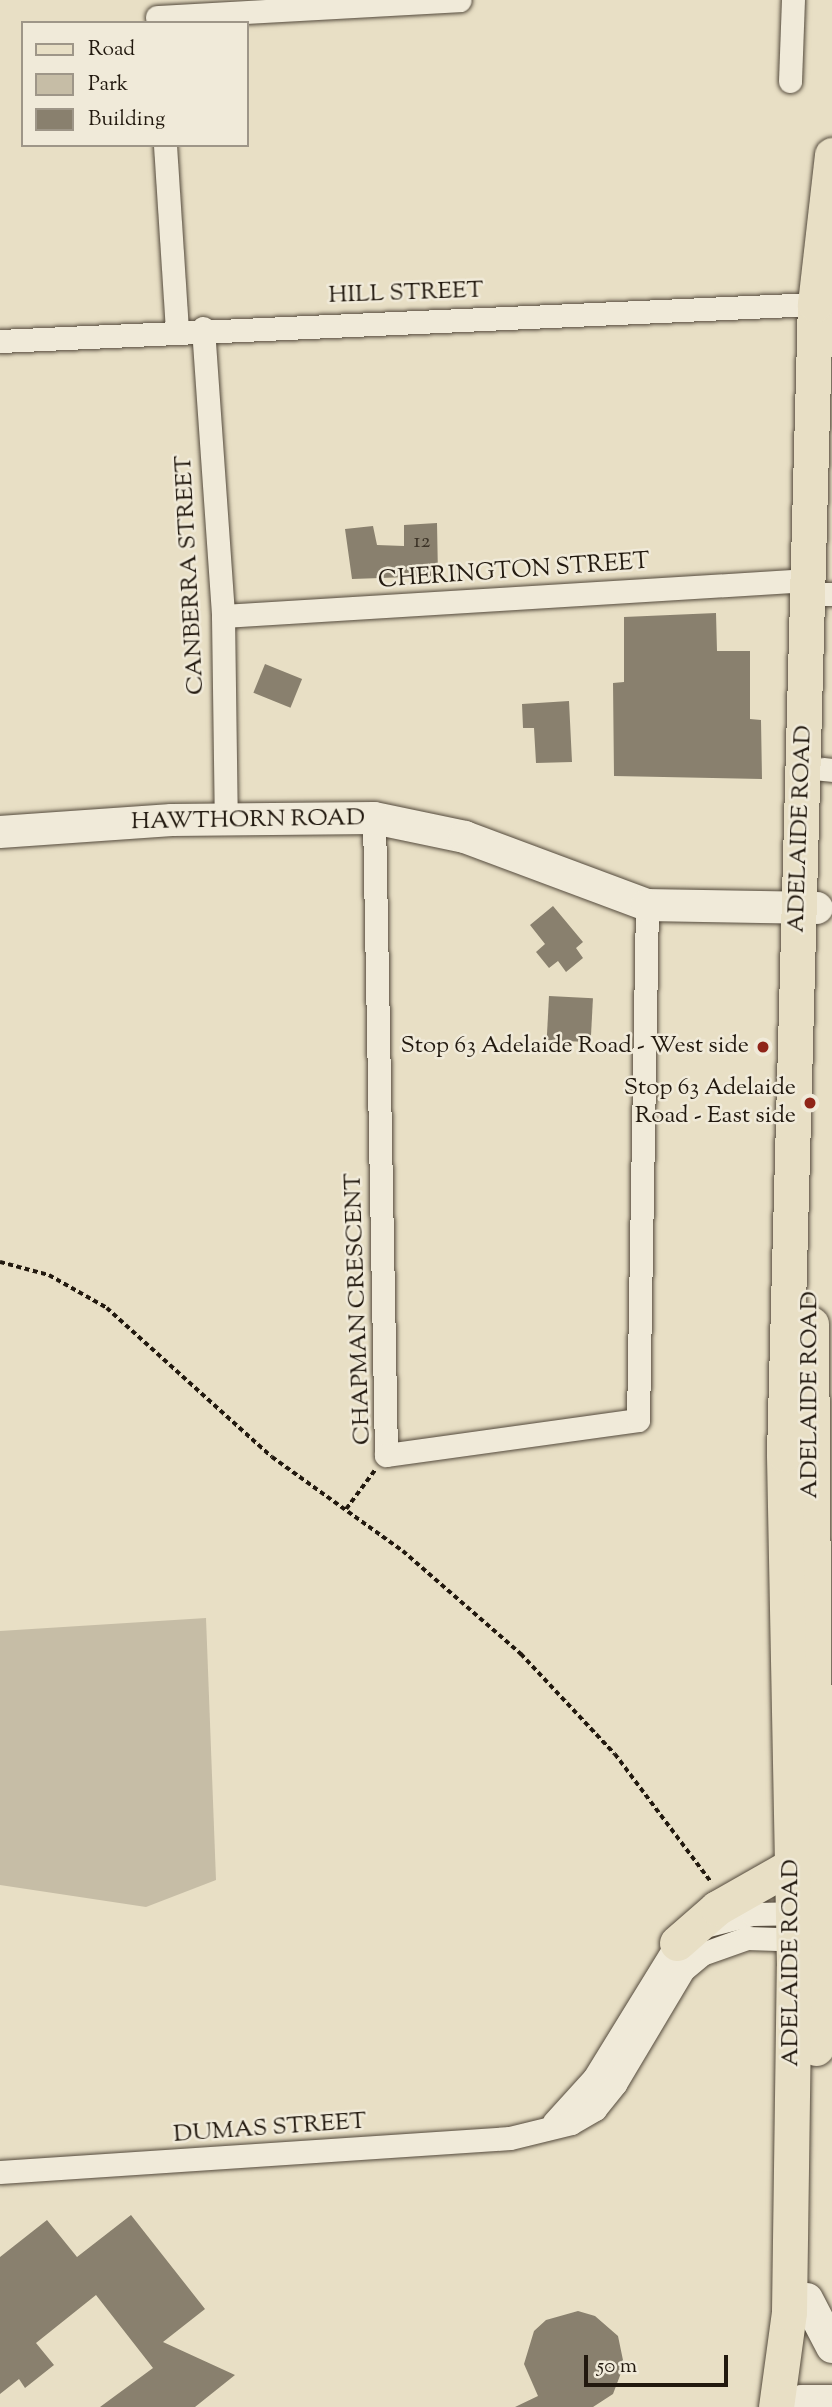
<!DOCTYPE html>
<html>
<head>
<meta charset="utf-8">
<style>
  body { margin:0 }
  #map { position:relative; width:832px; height:2407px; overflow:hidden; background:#e8dfc5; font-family:"Sorts Mill Goudy",serif }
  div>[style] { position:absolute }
  .green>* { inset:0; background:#c6bda6 }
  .building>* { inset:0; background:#89806e; transform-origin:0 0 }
  .path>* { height:3.5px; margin-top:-1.75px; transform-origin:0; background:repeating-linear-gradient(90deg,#22190f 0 5px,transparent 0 8.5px) }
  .roads { filter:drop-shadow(0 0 2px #544a3c) drop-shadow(0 0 2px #544a3c) }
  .street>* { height:23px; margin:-11.5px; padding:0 11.5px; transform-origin:11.5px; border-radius:11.5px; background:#f0ead9 }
  .secondary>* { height:32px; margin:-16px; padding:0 16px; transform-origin:16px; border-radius:16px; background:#f0ead9 }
  .primary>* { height:35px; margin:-17.5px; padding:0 17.5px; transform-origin:17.5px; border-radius:17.5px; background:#e8dfc5 }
  .dots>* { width:19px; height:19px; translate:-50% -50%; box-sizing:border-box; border:4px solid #f0ead9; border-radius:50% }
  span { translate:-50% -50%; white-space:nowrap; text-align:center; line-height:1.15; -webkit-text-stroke:5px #f0ead9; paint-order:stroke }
  .number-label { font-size:21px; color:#3c3327 }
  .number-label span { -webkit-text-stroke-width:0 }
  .street-label { font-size:24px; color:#22190f }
  .poi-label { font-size:24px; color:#22190f }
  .right { translate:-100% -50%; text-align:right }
  .legend { position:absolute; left:21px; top:21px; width:228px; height:126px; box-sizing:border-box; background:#f0ead9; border:2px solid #9e9688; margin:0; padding:9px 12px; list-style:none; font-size:21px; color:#22190f }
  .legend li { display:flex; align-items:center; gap:14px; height:35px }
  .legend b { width:35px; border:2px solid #9e9688 }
  .scale { position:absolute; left:584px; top:2355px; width:144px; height:32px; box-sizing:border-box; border:4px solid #22190f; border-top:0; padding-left:9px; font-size:21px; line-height:24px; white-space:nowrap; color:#22190f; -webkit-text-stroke:5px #f0ead9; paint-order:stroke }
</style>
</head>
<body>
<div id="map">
  <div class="green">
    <i style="clip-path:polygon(206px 1618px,216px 1880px,146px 1907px,0 1885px,0 1631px)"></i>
  </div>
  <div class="building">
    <i style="clip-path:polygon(437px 523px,438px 576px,352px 579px,345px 529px,373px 526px,377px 545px,404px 546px,404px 525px)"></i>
    <i style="clip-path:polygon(716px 613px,717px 651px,750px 651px,750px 719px,761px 720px,762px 779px,614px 776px,613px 683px,624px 682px,624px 617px)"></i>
    <i style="left:265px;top:664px;width:40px;height:31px;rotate:22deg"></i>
    <i style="clip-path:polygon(569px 701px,572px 762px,536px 763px,534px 728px,523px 728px,522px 704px)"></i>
    <i style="clip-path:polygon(553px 906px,583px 942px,576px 948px,583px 958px,566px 972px,558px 961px,549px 968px,536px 952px,545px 944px,530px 925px)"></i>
    <i style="left:549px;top:996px;width:44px;height:44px;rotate:3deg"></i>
    <i style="clip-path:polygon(131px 2215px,205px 2309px,163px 2342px,235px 2375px,195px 2407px,100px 2407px,153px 2368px,96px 2295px,36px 2343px,54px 2365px,25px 2388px,19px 2379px,0 2394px,0 2257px,47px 2220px,77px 2257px)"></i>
    <i style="clip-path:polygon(578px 2311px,595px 2316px,618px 2336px,624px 2365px,613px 2394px,593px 2407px,515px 2407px,538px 2396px,524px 2364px,534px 2331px,546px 2320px)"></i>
  </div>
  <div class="path">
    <i style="left:0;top:1262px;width:51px;rotate:14.9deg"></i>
    <i style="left:49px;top:1275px;width:67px;rotate:29.6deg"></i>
    <i style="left:107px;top:1308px;width:222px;rotate:42.1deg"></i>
    <i style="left:272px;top:1457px;width:161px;rotate:35.7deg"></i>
    <i style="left:403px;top:1551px;width:157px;rotate:41.1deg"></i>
    <i style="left:521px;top:1654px;width:137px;rotate:46.8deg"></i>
    <i style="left:615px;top:1754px;width:161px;rotate:53.1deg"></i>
    <i style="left:346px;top:1509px;width:49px;rotate:-53.4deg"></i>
  </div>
  <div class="roads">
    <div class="street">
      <i style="left:157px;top:17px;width:303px;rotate:-3.2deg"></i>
      <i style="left:790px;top:81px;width:81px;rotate:-87.9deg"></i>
      <i style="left:165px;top:145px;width:185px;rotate:86.3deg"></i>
      <i style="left:203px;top:328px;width:289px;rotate:86deg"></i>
      <i style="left:223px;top:616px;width:203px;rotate:89.2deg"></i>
      <i style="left:0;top:341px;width:816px;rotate:-2.6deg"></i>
      <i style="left:807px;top:594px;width:25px"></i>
      <i style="left:223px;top:616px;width:586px;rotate:-3.52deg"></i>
      <i style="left:823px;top:769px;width:9px;rotate:6deg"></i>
      <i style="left:374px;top:818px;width:637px;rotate:88.92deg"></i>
      <i style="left:386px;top:1455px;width:254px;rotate:-7.9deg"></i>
      <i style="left:638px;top:1420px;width:515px;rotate:-89deg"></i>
      <i style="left:554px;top:2122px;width:59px;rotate:-47.7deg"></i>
      <i style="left:594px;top:2078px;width:158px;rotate:-58.4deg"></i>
      <i style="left:677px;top:1943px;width:32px;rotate:-32deg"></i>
      <i style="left:704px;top:1926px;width:49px;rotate:-14deg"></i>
      <i style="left:752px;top:1914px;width:55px;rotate:-1deg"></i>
      <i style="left:0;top:2172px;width:511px;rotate:-3.81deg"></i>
      <i style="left:510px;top:2138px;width:63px;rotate:-13.8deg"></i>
      <i style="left:571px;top:2123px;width:28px;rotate:-30deg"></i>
      <i style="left:595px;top:2109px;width:32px;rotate:-51deg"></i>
      <i style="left:615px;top:2084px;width:133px;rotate:-59.2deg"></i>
      <i style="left:683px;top:1970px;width:25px;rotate:-40deg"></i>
      <i style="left:702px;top:1954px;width:48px;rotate:-19.6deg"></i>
      <i style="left:747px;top:1938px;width:60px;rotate:1.9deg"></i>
    </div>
    <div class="secondary">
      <i style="left:0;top:832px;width:172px;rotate:-4deg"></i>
      <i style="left:172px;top:820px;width:202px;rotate:-0.6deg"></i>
      <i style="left:374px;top:818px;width:93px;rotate:11.8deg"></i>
      <i style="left:465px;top:837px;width:194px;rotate:20.5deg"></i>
      <i style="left:647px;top:905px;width:170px;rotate:1deg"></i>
      <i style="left:807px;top:2299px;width:54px;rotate:62.5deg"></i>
      <i style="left:796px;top:2407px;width:8px;rotate:-45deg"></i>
      <i style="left:802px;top:2401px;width:30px"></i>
    </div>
    <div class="primary">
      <i style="left:811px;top:1324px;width:724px;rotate:89.6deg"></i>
      <i style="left:677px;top:1943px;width:53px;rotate:-41.2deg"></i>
      <i style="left:717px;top:1908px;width:85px;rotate:-29.6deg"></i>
      <i style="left:776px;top:2407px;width:96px;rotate:-82.2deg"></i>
      <i style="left:789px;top:2312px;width:345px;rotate:-89.2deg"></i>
      <i style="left:794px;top:1967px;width:513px;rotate:-91.12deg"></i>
      <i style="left:784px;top:1454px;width:1150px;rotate:-88.46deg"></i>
      <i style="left:815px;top:304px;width:150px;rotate:-83.5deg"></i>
    </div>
  </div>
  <div class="dots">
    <i style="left:763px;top:1047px;background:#8f2418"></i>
    <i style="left:810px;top:1103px;background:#8f2418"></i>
  </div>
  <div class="number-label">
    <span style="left:422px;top:542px">12</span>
  </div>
  <div class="street-label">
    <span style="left:406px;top:294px;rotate:-2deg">HILL STREET</span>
    <span style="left:514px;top:572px;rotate:-4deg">CHERINGTON STREET</span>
    <span style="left:191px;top:575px;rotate:-93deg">CANBERRA STREET</span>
    <span style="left:248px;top:821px;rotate:-1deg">HAWTHORN ROAD</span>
    <span style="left:801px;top:829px;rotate:-88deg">ADELAIDE ROAD</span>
    <span style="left:359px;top:1309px;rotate:-92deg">CHAPMAN CRESCENT</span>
    <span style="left:811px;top:1395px;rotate:-90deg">ADELAIDE ROAD</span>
    <span style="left:792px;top:1963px;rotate:-90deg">ADELAIDE ROAD</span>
    <span style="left:270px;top:2129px;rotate:-4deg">DUMAS STREET</span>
  </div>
  <div class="poi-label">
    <span class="right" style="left:749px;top:1047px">Stop 63 Adelaide Road - West side</span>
    <span class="right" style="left:796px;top:1103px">Stop 63 Adelaide<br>Road - East side</span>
  </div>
  <ul class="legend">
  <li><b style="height:9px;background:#e8dfc5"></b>Road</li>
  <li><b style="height:19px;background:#c6bda6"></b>Park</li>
  <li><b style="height:19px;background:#89806e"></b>Building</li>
  </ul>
  <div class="scale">50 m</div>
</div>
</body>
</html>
